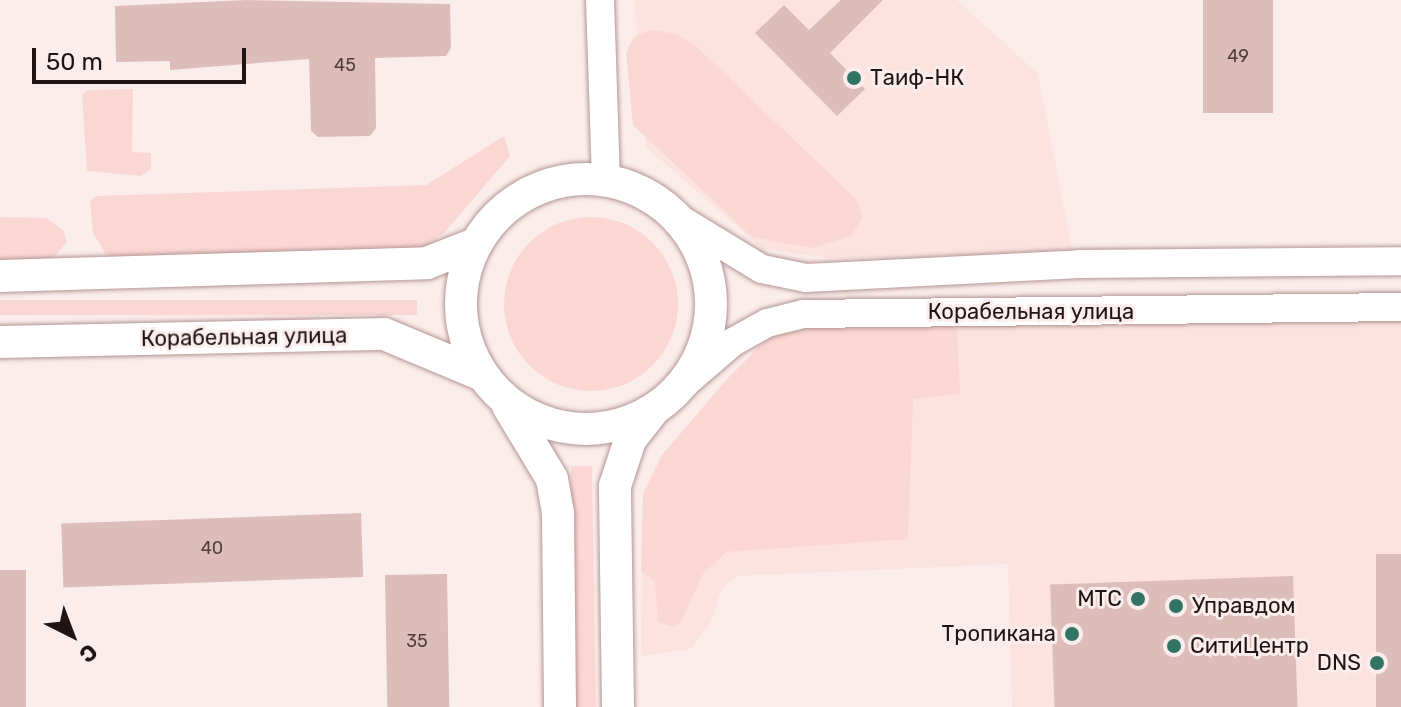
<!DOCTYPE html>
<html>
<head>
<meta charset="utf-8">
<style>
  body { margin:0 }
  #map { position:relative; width:1401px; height:707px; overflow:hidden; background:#fbedec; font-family:Rubik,sans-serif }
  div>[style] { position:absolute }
  .built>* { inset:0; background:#fce3e0 }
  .green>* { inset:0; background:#fbd7d4; transform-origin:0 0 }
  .round { border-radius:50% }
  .building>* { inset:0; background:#ddbdba; transform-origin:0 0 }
  .roads { filter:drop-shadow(0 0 2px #b49592) drop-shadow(0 0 2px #b49592) }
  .tertiary>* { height:28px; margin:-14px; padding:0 14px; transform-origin:14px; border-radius:14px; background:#fff }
  .secondary>* { height:32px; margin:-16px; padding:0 16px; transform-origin:16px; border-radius:16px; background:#fff }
  .secondary>.ring { margin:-16px; padding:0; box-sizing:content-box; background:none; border:32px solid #fff; border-radius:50% }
  .dots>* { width:22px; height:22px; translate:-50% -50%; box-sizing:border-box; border:4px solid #fbedec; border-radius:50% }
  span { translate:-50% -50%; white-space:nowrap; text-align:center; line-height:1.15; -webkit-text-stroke:6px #fbedec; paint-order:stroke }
  .number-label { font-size:18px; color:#4f3f3e }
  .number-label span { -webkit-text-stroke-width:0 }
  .poi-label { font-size:22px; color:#201514 }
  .left { translate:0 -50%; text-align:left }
  .right { translate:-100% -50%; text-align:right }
  .street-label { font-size:22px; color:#201514 }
  .north { position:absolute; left:32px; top:595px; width:80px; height:80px; -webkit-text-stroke:6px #fbedec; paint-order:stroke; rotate:138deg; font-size:22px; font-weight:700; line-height:32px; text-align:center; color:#201514 }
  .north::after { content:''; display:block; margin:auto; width:28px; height:36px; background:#201514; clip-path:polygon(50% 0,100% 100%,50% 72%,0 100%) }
  .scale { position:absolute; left:32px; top:48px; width:214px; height:36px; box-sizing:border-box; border:4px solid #201514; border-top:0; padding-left:10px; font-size:24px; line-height:28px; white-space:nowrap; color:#201514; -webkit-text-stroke:6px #fbedec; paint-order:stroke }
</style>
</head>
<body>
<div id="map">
  <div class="built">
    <i style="clip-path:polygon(634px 0,957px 0,1038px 74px,1073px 253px,829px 258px,763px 249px,646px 147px)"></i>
    <i style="clip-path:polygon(1401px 315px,1401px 707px,1012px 707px,1008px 564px,737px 576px,722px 588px,710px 624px,691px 649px,641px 656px,643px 494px,662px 455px,728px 378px,802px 322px)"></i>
  </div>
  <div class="green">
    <i style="clip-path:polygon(652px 30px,677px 34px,698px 48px,856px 199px,863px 217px,851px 236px,812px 248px,752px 237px,633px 125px,626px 52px,634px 37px)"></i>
    <i style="clip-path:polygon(133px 89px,132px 152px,151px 153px,151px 169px,141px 176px,87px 171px,82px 95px,87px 90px)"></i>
    <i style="clip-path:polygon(504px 136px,510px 156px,444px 233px,421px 249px,124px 262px,105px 253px,93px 233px,90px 201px,96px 196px,426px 185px)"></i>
    <i style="clip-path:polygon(0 217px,46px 218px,63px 230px,67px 242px,54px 257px,26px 267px,0 264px)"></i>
    <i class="round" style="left:504px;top:217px;width:174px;height:174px"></i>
    <i style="left:417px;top:300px;width:15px;height:417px;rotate:90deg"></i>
    <i style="clip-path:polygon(803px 322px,952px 322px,957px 330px,960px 394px,913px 399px,908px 539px,726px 552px,703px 574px,681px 621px,674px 627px,658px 622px,655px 581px,641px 571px,643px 494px,662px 455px,728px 378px,769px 337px)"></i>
    <i style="left:592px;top:466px;width:241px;height:21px;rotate:89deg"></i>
  </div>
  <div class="building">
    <i style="clip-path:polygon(247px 0,450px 4px,451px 48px,446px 56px,375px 58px,376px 128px,370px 136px,318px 137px,311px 131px,309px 59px,170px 70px,170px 61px,116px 62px,115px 6px)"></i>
    <i style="clip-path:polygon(841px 0,883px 0,830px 53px,865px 89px,837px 116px,755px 33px,784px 5px,809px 30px)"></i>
    <i style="left:1203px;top:0;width:70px;height:113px"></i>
    <i style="left:361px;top:513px;width:64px;height:300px;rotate:88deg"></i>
    <i style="left:1401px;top:554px;width:153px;height:25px;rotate:90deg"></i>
    <i style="left:26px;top:570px;width:137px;height:26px;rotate:90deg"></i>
    <i style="left:447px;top:574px;width:133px;height:62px;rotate:89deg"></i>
    <i style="left:1293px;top:576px;width:131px;height:243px;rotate:88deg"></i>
  </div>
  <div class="roads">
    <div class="tertiary">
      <i style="left:600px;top:0;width:180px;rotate:88.1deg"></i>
      <i style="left:678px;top:218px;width:98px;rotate:31.3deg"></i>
      <i style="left:762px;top:269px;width:45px;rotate:11.6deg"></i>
      <i style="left:806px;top:278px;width:274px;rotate:-2.9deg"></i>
      <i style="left:1080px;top:264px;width:321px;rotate:-0.5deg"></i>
      <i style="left:683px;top:385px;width:66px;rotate:-40.7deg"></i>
      <i style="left:733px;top:342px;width:39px;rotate:-29deg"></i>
      <i style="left:767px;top:323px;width:37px;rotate:-14deg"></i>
      <i style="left:803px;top:314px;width:598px;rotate:-0.67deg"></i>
    </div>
    <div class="secondary">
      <i class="ring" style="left:461px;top:179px;width:218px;height:218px"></i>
      <i style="left:0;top:276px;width:427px;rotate:-1.7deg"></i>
      <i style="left:427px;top:263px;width:52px;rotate:-21.6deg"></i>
      <i style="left:0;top:342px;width:384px;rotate:-1.2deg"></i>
      <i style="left:384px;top:334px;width:104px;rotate:22.6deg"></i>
      <i style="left:508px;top:406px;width:85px;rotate:58.9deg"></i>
      <i style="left:552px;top:479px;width:36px;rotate:80deg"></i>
      <i style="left:558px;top:514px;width:193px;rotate:89.4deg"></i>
      <i style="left:618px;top:707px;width:221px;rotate:-90.8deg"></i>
      <i style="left:615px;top:486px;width:48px;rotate:-71.9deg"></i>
      <i style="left:630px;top:440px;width:36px;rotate:-52deg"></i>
    </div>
  </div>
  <div class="dots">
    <i style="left:854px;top:78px;background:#327464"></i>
    <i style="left:1138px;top:599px;background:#327464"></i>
    <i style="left:1176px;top:606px;background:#327464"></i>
    <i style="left:1072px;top:634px;background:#327464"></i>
    <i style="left:1174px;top:646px;background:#327464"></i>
    <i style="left:1377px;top:663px;background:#327464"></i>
  </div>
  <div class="number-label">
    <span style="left:1238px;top:56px">49</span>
    <span style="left:345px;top:65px">45</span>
    <span style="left:212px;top:548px">40</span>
    <span style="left:417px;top:641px">35</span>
  </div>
  <div class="poi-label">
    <span class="left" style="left:870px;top:78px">Таиф-НК</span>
    <span class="right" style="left:1122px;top:599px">МТС</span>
    <span class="left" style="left:1192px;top:606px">Управдом</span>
    <span class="right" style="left:1056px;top:634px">Тропикана</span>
    <span class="left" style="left:1190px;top:646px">СитиЦентр</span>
    <span class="right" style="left:1361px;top:663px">DNS</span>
  </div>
  <div class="street-label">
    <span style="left:1031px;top:312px">Корабельная улица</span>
    <span style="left:244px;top:337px;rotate:-1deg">Корабельная улица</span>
  </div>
  <div class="north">С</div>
  <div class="scale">50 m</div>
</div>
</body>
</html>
